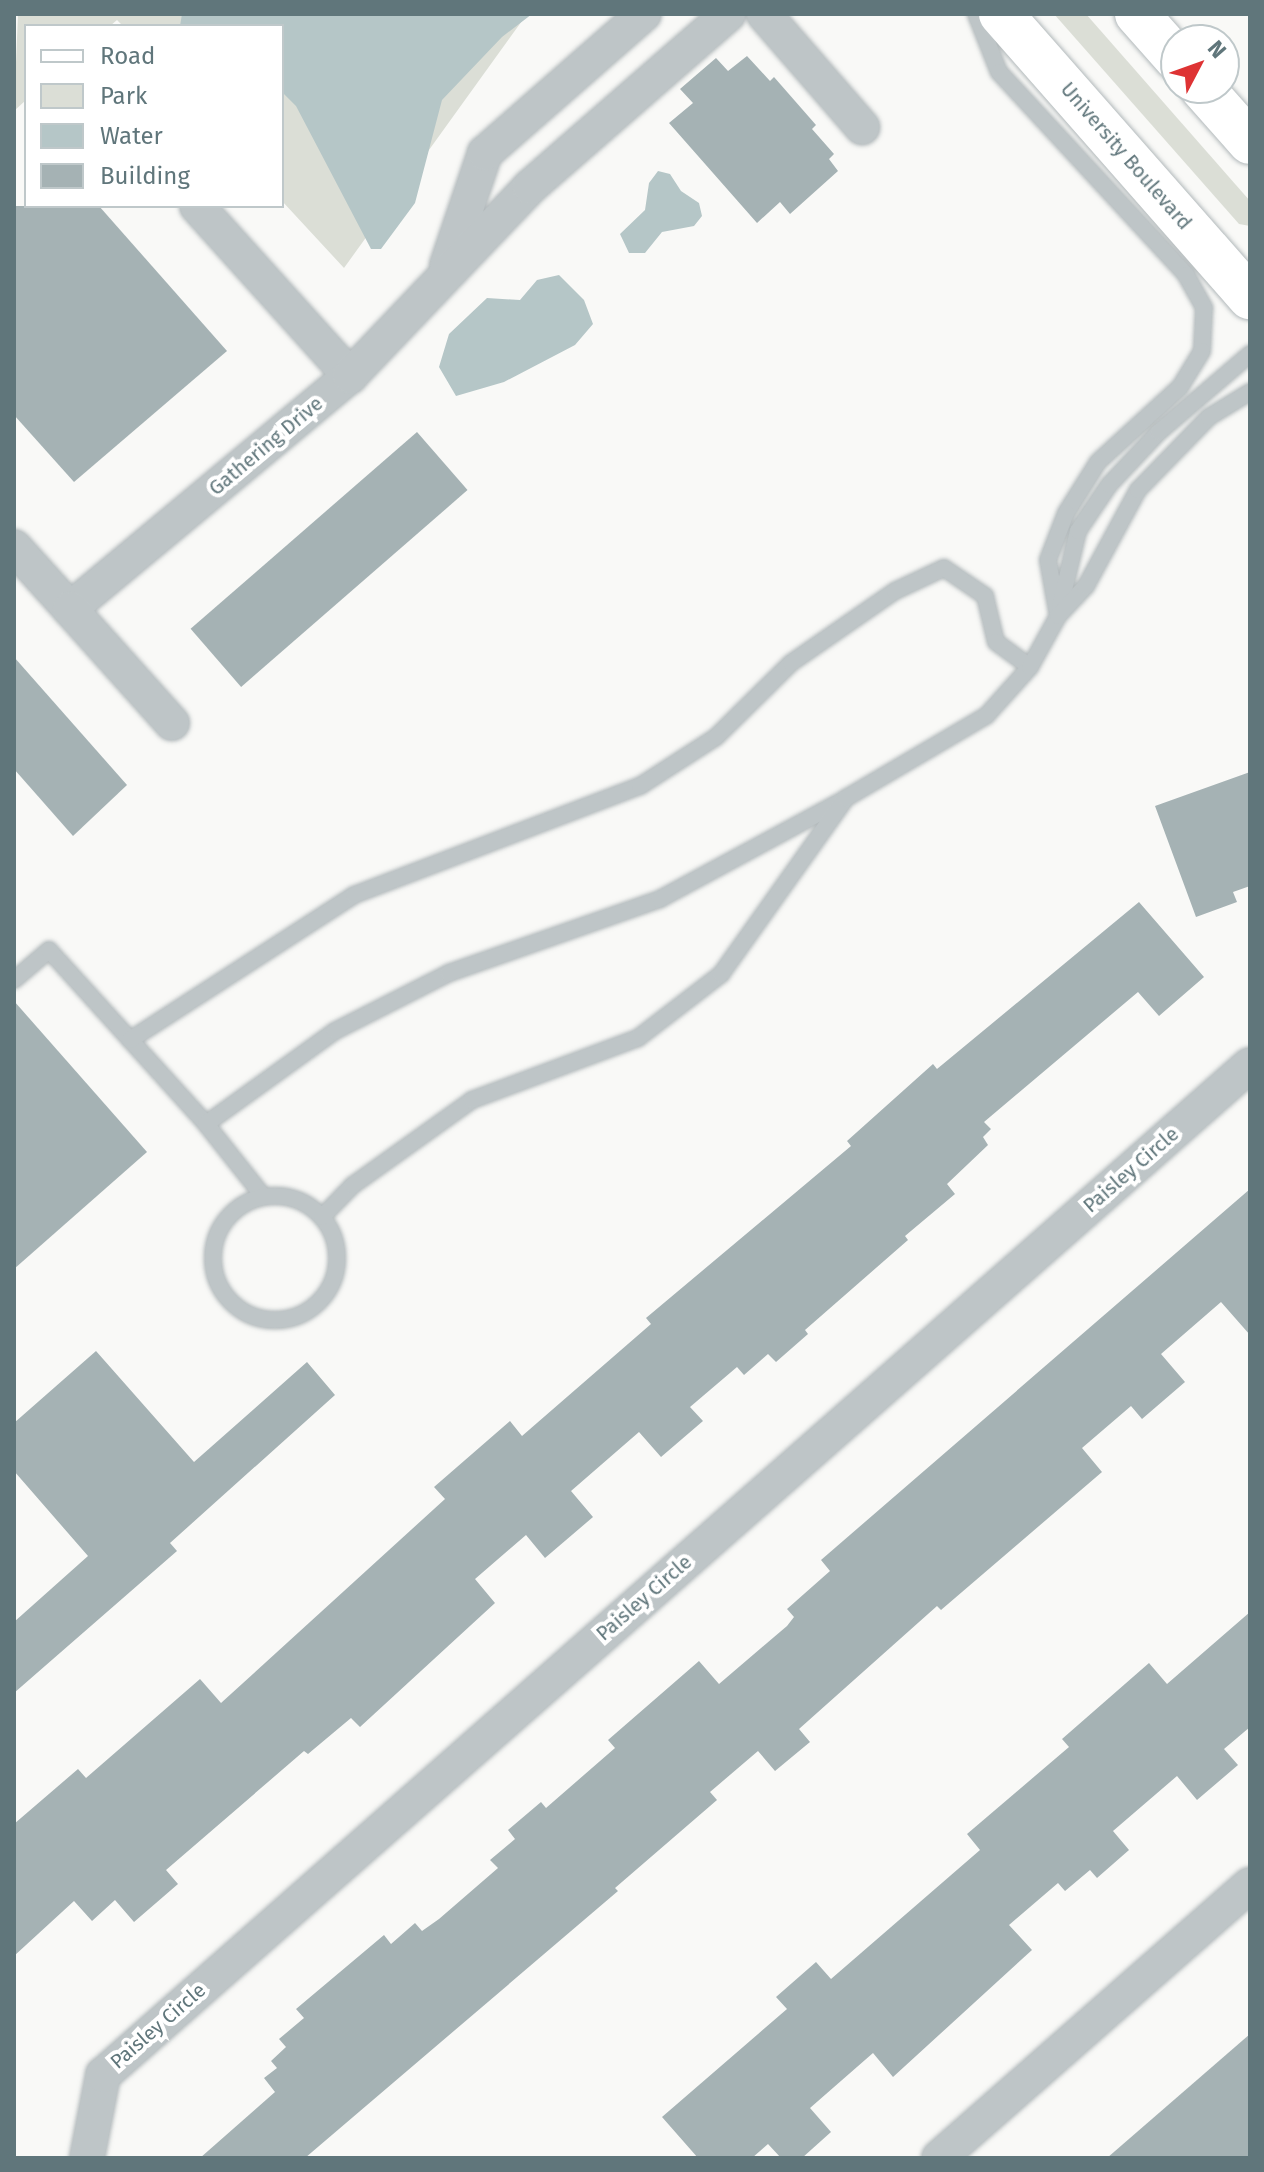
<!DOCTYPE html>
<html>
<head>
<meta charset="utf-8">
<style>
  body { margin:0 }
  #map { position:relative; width:1264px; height:2172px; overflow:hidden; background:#f9f9f7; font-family:"Fira Sans",sans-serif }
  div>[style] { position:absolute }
  .green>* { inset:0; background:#dbded6 }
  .water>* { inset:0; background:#b5c6c7 }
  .building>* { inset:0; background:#a5b2b4; transform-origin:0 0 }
  .roads { filter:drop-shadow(0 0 2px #b2b9bb) drop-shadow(0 0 2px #b2b9bb) }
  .lane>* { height:16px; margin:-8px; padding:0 8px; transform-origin:8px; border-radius:8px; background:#bec5c7 }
  .lane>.ring { margin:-8px; padding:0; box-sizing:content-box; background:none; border:16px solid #bec5c7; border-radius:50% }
  .street>* { height:34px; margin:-17px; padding:0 17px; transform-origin:17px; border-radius:17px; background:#bec5c7 }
  .primary>* { height:44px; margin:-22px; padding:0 22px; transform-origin:22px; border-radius:22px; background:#fff }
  span { translate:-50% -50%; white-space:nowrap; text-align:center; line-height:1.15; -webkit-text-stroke:8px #fff; paint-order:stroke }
  .street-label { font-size:20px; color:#60767b }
  .frame { position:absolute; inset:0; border:16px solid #60767b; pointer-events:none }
  .legend { position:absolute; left:24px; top:24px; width:260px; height:184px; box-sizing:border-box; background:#fff; border:2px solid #bfc8ca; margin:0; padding:10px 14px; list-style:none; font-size:24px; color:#60767b }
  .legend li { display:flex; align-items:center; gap:16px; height:40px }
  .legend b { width:40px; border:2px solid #bfc8ca }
  .north { position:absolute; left:1160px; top:24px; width:80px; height:80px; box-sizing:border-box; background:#fff; border:2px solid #bfc8ca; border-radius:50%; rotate:49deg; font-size:22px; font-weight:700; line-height:32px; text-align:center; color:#60767b }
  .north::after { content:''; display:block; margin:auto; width:28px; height:36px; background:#de3334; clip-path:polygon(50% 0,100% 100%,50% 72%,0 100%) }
</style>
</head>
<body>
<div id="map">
  <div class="green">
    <i style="clip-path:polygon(18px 14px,527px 14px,344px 268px,282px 201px,282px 26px,123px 26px,117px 20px,110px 26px,26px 26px,26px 100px,14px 111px)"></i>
    <i style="clip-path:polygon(1054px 14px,1086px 14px,1250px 201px,1250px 226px,1239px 224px)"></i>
  </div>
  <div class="water">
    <i style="clip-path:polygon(182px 14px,532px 14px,502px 37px,442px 100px,415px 203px,381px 249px,371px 249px,296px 106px,282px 92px,282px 26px,180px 26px)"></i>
    <i style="clip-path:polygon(658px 171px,670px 174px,681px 191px,699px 203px,702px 216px,694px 226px,662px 232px,645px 253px,629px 253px,620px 234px,645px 210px,649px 183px)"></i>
    <i style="clip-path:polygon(559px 275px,584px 300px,593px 324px,575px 345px,504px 382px,456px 396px,439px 367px,449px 334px,487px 298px,520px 300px,537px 280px)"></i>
  </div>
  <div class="building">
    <i style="clip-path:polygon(747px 56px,770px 81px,774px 77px,816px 125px,812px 129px,834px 154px,829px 159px,838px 171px,790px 214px,780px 202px,757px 223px,669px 123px,693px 103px,680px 89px,716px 58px,728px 71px)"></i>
    <i style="clip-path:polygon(14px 206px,99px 206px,227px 351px,74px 482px,14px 415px)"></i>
    <i style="left:417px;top:432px;width:77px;height:300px;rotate:49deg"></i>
    <i style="clip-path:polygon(14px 657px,127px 785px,73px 836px,14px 769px)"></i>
    <i style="clip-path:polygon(1250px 772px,1250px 886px,1233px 892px,1237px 902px,1196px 917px,1155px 806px)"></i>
    <i style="clip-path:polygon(1139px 902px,1204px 977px,1159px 1016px,1138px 992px,984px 1122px,991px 1129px,983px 1137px,988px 1145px,947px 1184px,955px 1194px,905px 1236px,908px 1240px,805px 1330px,808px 1334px,776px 1362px,768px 1354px,744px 1375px,737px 1367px,690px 1407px,703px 1421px,661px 1457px,639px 1432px,571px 1491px,593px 1517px,545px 1558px,526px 1535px,475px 1579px,495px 1603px,360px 1727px,351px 1718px,308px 1754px,304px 1751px,166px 1870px,178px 1884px,134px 1922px,115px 1900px,92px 1921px,74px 1901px,14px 1956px,14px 1824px,78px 1769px,86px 1778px,200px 1679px,221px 1703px,445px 1499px,434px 1487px,510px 1421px,522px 1436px,651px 1324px,646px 1318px,851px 1146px,847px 1141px,933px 1064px,937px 1069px)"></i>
    <i style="clip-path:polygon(14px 1001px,147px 1152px,14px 1269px)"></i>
    <i style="clip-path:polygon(1250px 1189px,1250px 1335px,1221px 1302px,1161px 1354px,1185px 1382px,1142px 1419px,1131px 1406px,1082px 1448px,1102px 1472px,941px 1610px,937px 1606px,799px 1729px,810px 1742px,775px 1771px,758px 1751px,710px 1792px,717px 1800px,615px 1888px,618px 1891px,305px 2158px,200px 2158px,275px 2092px,264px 2078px,277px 2068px,271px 2061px,286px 2047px,279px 2039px,304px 2018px,296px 2009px,384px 1935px,391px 1944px,415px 1923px,422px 1931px,439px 1919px,498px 1868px,490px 1860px,515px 1839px,508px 1830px,541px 1802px,546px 1808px,615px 1748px,608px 1740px,699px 1661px,719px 1684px,787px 1626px,794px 1617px,787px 1609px,830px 1571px,821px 1560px)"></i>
    <i style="clip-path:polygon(96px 1351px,194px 1462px,307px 1362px,335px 1395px,170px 1543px,177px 1551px,14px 1693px,14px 1622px,88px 1556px,14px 1471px,14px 1423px)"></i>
    <i style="clip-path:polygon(1250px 1612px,1250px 1727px,1224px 1749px,1238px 1765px,1197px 1800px,1177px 1776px,1113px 1831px,1129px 1850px,1097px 1878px,1090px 1870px,1065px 1891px,1058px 1883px,1009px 1925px,1032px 1950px,893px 2077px,873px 2053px,810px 2108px,831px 2132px,802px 2158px,781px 2158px,768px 2144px,752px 2158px,698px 2158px,662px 2117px,787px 2009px,776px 1997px,816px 1962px,831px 1979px,980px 1850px,967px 1834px,1069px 1747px,1062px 1739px,1149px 1663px,1167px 1684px)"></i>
    <i style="clip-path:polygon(1250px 2034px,1250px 2158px,1107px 2158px)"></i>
  </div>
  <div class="roads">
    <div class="lane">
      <i style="left:976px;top:14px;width:62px;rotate:68.4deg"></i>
      <i style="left:999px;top:72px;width:276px;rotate:47.3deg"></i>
      <i style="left:1186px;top:275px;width:38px;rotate:61deg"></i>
      <i style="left:1204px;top:308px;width:43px;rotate:92.7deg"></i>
      <i style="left:1202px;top:351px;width:42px;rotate:121.4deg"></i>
      <i style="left:1180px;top:387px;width:111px;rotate:137.6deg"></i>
      <i style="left:1098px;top:462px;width:60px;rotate:122.1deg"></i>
      <i style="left:1066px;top:513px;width:50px;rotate:111deg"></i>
      <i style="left:1048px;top:560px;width:57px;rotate:79.9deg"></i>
      <i style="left:1060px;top:607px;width:78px;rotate:-76.7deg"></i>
      <i style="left:1078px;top:531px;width:55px;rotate:-56deg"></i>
      <i style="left:1109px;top:485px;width:73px;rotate:-46.7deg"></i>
      <i style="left:1159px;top:432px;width:120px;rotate:-40.6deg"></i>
      <i style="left:14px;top:980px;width:46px;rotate:-40.6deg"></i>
      <i style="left:49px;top:950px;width:234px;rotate:47.9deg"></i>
      <i style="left:206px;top:1124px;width:92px;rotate:51.6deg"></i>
      <i style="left:130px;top:1040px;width:267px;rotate:-32.9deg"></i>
      <i style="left:354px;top:895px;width:306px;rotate:-20.9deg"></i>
      <i style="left:640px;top:786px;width:90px;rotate:-32.8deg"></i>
      <i style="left:716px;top:737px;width:105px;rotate:-44.6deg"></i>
      <i style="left:791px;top:663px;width:126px;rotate:-34.7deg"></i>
      <i style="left:895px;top:591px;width:54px;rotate:-25.1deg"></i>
      <i style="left:944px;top:568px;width:50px;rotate:34.3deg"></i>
      <i style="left:985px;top:596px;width:47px;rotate:76.6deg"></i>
      <i style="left:996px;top:642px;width:42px;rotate:36.3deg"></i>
      <i style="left:206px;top:1124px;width:159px;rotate:-35.8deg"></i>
      <i style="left:335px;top:1031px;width:128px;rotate:-27deg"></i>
      <i style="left:449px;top:973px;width:224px;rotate:-19.3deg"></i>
      <i style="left:660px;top:899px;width:206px;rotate:-28.4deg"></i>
      <i class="ring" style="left:213px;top:1196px;width:108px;height:108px"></i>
      <i style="left:322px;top:1217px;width:45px;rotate:-45.9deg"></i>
      <i style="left:353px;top:1185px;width:146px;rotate:-35.5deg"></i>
      <i style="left:472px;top:1100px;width:177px;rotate:-20.5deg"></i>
      <i style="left:638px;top:1038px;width:105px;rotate:-37.6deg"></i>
      <i style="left:721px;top:974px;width:216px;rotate:-54.6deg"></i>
      <i style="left:846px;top:798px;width:162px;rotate:-30.4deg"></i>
      <i style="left:986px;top:716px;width:66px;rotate:-48.1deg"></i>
      <i style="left:1030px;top:667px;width:58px;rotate:-61.2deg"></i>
      <i style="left:1058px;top:616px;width:41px;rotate:-47deg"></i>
      <i style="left:1086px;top:586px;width:109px;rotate:-61.6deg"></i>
      <i style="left:1138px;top:490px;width:102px;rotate:-45.8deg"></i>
      <i style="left:1209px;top:417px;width:48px;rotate:-31.4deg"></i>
    </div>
    <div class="street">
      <i style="left:764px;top:14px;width:150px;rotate:49.1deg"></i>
      <i style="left:197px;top:206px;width:229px;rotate:48deg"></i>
      <i style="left:447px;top:265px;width:118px;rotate:-71.3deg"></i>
      <i style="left:485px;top:153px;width:211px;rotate:-41.2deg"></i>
      <i style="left:14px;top:547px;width:84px;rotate:47.9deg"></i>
      <i style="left:70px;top:609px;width:364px;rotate:-39.8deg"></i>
      <i style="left:350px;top:376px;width:261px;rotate:-46.4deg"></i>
      <i style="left:530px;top:187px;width:263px;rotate:-41.1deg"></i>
      <i style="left:70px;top:609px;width:153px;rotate:48.2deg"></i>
      <i style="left:87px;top:2158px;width:85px;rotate:-79.1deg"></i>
      <i style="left:103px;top:2075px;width:1528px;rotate:-41.37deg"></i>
      <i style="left:939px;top:2158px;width:414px;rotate:-41.3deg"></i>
    </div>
    <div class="primary">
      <i style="left:1001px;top:14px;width:377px;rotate:48.7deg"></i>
      <i style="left:1137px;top:14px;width:59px;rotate:48.4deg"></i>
      <i style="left:1202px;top:88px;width:72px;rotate:48.4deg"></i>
    </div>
  </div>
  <div class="street-label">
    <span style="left:1126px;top:156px;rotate:49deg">University Boulevard</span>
    <span style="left:266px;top:446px;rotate:-40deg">Gathering Drive</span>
    <span style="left:1131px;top:1170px;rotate:-41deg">Paisley Circle</span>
    <span style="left:644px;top:1598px;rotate:-41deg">Paisley Circle</span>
    <span style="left:158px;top:2026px;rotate:-41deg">Paisley Circle</span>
  </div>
  <div class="frame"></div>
  <ul class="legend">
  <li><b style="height:10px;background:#fff"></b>Road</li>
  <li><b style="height:22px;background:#dbded6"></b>Park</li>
  <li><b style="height:22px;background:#b5c6c7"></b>Water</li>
  <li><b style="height:22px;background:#a5b2b4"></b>Building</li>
  </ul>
  <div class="north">N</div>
</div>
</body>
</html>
